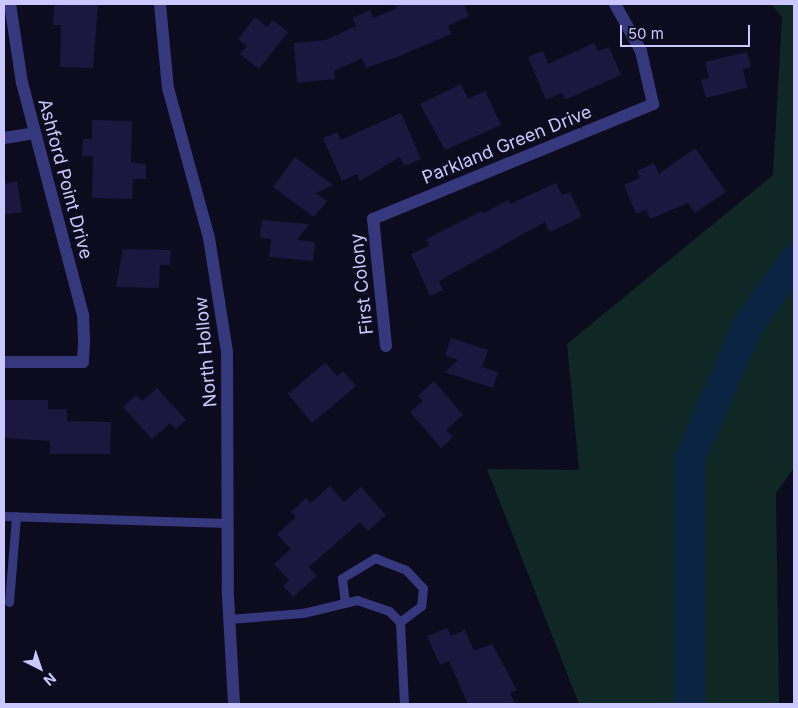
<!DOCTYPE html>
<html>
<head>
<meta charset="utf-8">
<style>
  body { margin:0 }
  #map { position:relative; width:798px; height:708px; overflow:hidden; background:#0d0b1e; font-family:Inter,sans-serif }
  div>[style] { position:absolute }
  .green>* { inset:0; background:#0f2825 }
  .river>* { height:31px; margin:-15.5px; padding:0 15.5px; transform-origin:15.5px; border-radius:15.5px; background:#0b2442 }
  .building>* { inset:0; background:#1c173f }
  .lane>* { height:9px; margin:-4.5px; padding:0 4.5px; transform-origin:4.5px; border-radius:4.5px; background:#36387e }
  .street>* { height:12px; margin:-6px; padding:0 6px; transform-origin:6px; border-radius:6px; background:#36387e }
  span { translate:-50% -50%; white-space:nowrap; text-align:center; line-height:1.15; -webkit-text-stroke:5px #0d0b1e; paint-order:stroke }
  .street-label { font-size:18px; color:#cbc8ff }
  .frame { position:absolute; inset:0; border:5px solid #cbc8ff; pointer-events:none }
  .north { position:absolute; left:15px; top:643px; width:50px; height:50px; -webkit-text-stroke:4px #0d0b1e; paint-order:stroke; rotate:139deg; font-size:14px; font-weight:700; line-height:20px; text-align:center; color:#cbc8ff }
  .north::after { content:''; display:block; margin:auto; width:18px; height:22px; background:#cbc8ff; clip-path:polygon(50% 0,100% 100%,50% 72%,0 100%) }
  .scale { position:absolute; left:620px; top:25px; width:130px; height:22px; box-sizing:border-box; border:2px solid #cbc8ff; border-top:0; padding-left:6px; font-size:15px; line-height:18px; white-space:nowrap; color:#cbc8ff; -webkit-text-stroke:4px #0d0b1e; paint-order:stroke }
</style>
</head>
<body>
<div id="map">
  <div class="green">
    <i style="clip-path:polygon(771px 4px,794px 4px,794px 468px,776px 493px,779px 704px,579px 704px,487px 469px,579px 470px,567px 344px,773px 175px,782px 17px)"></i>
  </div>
  <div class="river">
    <i style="left:689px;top:704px;width:245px;rotate:-90deg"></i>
    <i style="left:689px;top:459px;width:147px;rotate:-66.4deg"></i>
    <i style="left:748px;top:324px;width:79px;rotate:-54.3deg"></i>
  </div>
  <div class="building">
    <i style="clip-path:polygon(60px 4px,98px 4px,93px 68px,60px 67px,61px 25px,53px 25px,54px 6px)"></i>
    <i style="clip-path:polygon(396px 4px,464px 4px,469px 16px,448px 26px,451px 34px,397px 57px,366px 68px,362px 58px,334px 71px,335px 79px,297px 83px,294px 43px,326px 40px,356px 26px,353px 18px,370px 10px,373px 18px,397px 8px)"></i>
    <i style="clip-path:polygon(255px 17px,267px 27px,273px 20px,288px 32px,259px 69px,240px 54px,247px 46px,238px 39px)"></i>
    <i style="clip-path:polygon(594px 43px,598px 51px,609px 47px,621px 75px,565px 100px,562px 93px,546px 100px,528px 57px,543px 51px,548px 64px)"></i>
    <i style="clip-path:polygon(747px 52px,751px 67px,743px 69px,747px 88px,706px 98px,701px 80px,709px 78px,705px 62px)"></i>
    <i style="clip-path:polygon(461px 84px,468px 99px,485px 91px,501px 125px,445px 150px,420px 104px)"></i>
    <i style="clip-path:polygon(401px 113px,421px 159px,404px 166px,400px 157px,360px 181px,357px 174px,342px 181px,323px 138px,337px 132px,341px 140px)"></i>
    <i style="clip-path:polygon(92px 120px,132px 121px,131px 163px,146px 164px,146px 179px,133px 179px,132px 199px,92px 198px,93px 156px,82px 156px,83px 139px,92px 139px)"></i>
    <i style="clip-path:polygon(695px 148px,726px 192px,695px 213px,688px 203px,650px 219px,646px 209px,636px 214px,624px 185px,640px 178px,637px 171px,654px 163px,659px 174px)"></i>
    <i style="clip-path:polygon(295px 157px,333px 185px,316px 193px,327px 201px,314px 217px,273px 187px)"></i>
    <i style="clip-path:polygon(17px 181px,22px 212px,4px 215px,4px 184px)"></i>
    <i style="clip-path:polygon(556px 183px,562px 195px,570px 192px,582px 217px,549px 232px,545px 222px,439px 281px,443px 290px,430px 296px,411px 254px,429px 246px,426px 239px,482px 211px,483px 214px,508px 200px,510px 204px)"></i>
    <i style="clip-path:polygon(262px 220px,309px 224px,297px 240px,315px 242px,313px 261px,269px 257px,271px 239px,260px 238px)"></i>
    <i style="clip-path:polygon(123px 249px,171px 250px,170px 265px,160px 265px,159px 288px,116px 287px)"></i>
    <i style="clip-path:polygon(451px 338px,488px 350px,482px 367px,498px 372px,493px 388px,445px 372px,458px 360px,445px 355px)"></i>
    <i style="clip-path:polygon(325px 363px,337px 376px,343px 371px,356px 386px,312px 423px,288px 394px)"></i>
    <i style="clip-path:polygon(434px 381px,463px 415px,446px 430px,453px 437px,441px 448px,410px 412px,423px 401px,418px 396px)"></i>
    <i style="clip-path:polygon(157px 388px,186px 420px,176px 429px,170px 423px,152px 439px,123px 407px,136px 395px,142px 401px)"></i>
    <i style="clip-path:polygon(4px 400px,48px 400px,48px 409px,67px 409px,67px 421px,111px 422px,110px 454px,50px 454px,50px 441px,4px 438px)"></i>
    <i style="clip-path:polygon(330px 486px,344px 502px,361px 487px,386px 515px,368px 531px,360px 522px,309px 567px,317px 576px,293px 597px,283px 586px,289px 580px,274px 564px,291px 549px,277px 534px,296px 517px,291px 512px,306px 498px,311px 503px)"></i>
    <i style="clip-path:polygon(447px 628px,451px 636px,465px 630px,474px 651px,492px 644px,517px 690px,510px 693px,515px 704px,468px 704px,449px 661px,440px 665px,427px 636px)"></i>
  </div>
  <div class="lane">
    <i style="left:4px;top:516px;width:224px;rotate:1.8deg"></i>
    <i style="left:9px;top:602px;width:86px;rotate:-85.3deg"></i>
    <i style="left:345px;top:603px;width:25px;rotate:-97deg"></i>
    <i style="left:342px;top:578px;width:39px;rotate:-31deg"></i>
    <i style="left:375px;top:558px;width:33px;rotate:21deg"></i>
    <i style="left:406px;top:570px;width:25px;rotate:47deg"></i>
    <i style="left:423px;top:588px;width:18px;rotate:96deg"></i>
    <i style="left:421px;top:606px;width:26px;rotate:143deg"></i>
    <i style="left:229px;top:619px;width:74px;rotate:-4.6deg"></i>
    <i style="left:303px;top:613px;width:56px;rotate:-13.5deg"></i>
    <i style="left:357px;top:600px;width:34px;rotate:19deg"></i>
    <i style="left:389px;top:611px;width:16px;rotate:45deg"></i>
    <i style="left:400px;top:622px;width:82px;rotate:87.2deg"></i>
  </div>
  <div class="street">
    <i style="left:160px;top:4px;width:84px;rotate:84.6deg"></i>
    <i style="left:168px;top:88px;width:156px;rotate:74.7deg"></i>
    <i style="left:209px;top:238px;width:115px;rotate:81deg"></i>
    <i style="left:227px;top:352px;width:244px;rotate:89.8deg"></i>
    <i style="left:228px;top:596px;width:108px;rotate:86.8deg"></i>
    <i style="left:4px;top:138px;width:31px;rotate:-9deg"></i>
    <i style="left:386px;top:346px;width:128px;rotate:-95.8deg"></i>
    <i style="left:373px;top:219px;width:303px;rotate:-22.3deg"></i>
    <i style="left:653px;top:104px;width:54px;rotate:-102.8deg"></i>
    <i style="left:641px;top:51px;width:54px;rotate:-119deg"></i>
    <i style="left:4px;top:362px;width:79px"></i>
    <i style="left:83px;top:362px;width:21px;rotate:-87deg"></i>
    <i style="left:84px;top:341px;width:26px;rotate:-92deg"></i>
    <i style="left:83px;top:315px;width:240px;rotate:-104.7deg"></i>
    <i style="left:22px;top:83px;width:80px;rotate:-98.6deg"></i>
  </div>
  <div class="street-label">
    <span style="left:507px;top:145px;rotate:-22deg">Parkland Green Drive</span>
    <span style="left:65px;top:179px;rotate:75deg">Ashford Point Drive</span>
    <span style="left:362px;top:284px;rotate:-96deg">First Colony</span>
    <span style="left:206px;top:352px;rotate:-95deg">North Hollow</span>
  </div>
  <div class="frame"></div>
  <div class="north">N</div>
  <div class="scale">50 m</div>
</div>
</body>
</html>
